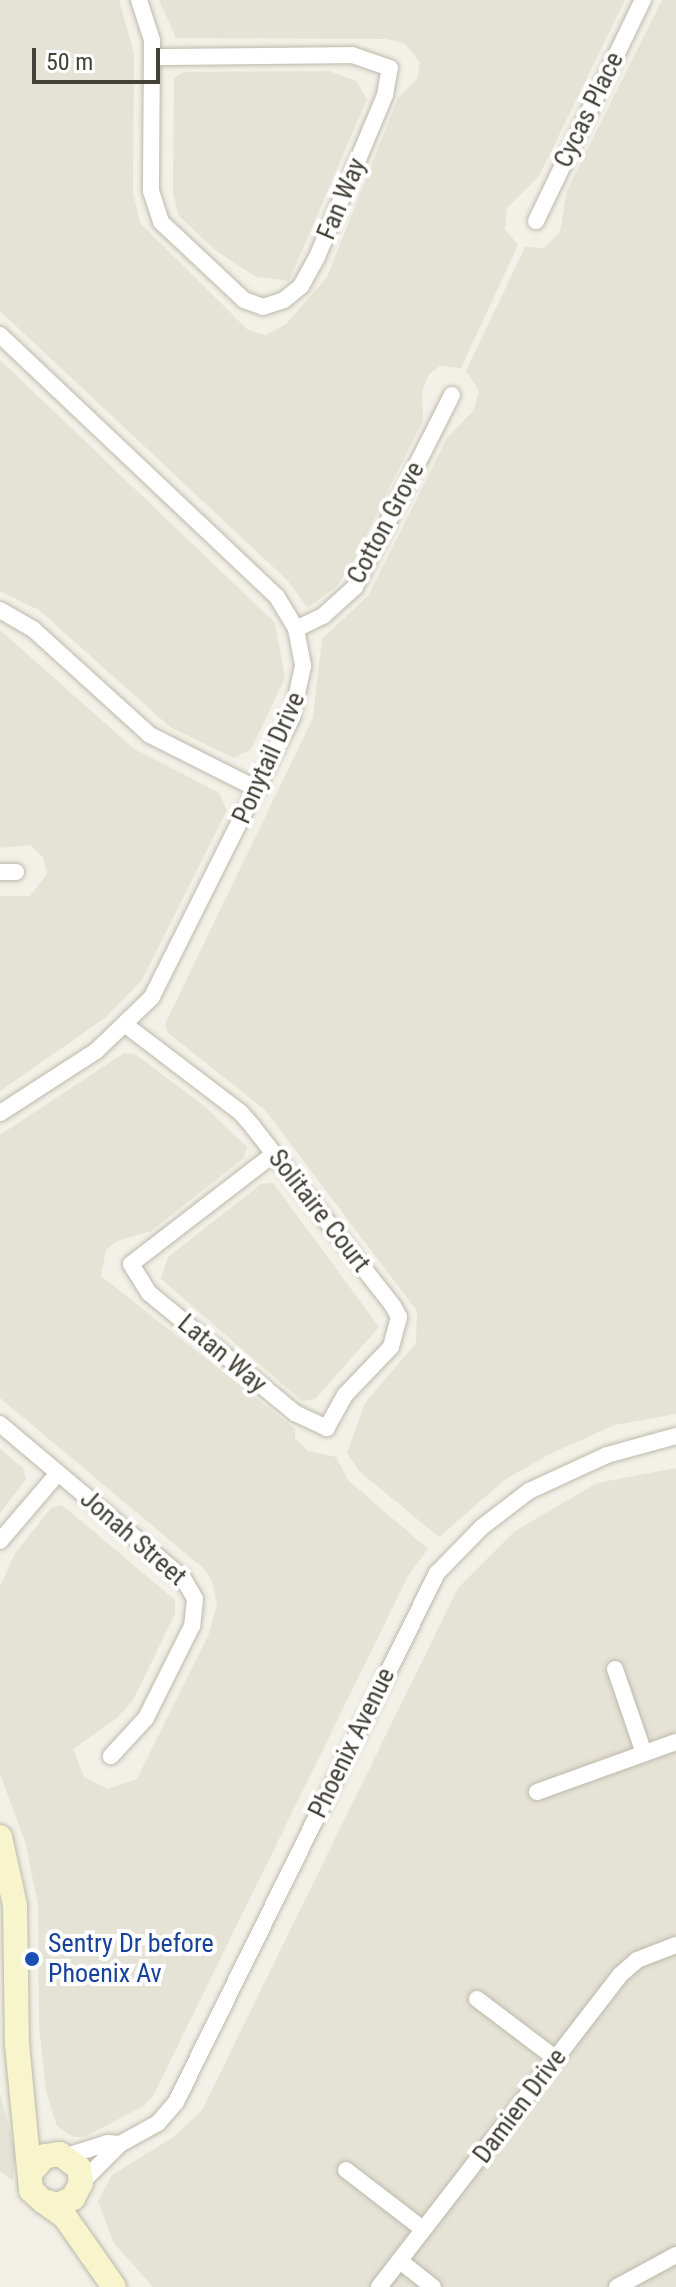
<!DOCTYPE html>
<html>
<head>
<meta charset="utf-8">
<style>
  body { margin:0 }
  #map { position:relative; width:676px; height:2287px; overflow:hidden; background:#f2f0e7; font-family:"Roboto Condensed",sans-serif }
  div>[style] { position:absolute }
  .residential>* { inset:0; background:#e5e2d6 }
  .roads { filter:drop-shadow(0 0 2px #bcb9ab) drop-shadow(0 0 2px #bcb9ab) }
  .street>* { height:16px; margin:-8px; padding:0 8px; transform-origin:8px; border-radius:8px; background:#fff }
  .secondary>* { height:24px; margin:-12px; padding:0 12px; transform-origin:12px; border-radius:12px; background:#f8f4cb }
  .dots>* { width:22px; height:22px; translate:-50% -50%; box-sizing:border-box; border:4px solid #fff; border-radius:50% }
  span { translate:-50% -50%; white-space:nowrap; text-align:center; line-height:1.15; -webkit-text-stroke:8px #fff; paint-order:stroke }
  .street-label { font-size:26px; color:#444137 }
  .transit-label { font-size:26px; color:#164399 }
  .left { translate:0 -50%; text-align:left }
  .scale { position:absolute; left:32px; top:48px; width:128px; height:36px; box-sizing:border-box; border:4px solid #444137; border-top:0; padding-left:10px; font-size:24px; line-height:28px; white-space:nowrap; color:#444137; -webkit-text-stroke:6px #fff; paint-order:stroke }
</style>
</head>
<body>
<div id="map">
  <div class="residential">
    <i style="clip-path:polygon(0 0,119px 0,134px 54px,133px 193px,140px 223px,248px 330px,266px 335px,286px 324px,327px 277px,398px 98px,417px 79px,420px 62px,404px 43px,386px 39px,176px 38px,159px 0,625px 0,539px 176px,507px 208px,505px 229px,518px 245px,461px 368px,440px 366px,429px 374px,422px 391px,423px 420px,352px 564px,336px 587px,313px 604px,307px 607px,287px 580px,0 311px)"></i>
    <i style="clip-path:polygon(662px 0,676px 0,676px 1414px,615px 1425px,550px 1454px,506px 1479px,439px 1537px,360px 1472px,347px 1453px,365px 1403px,416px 1343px,417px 1311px,265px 1110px,168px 1033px,165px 1024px,313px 718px,322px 639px,368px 596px,447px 438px,474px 410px,479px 390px,466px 371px,525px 247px,544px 248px,560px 232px,567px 190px)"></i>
    <i style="clip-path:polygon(329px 71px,356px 81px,367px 99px,289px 281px,256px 277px,214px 249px,179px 216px,173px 194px,174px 78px,184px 72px)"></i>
    <i style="clip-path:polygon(0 360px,275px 623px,285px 678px,251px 749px,234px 758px,170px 727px,39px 610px,0 591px)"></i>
    <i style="clip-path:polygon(0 630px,133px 748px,219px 793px,227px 810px,142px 980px,105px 1018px,0 1091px,0 896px,30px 896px,47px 874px,43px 857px,30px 845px,0 848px)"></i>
    <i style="clip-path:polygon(124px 1053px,135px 1054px,203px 1105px,247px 1147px,244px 1158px,151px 1231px,117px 1241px,106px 1250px,101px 1276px,295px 1429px,295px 1438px,308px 1451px,336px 1457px,348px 1480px,428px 1549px,408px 1576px,154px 2094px,144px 2106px,84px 2137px,73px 2137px,57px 2126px,46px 2091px,39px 2025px,38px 1905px,25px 1841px,0 1774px,0 1587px,14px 1555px,51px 1508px,62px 1505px,175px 1600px,175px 1614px,133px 1700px,117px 1718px,73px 1749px,84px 1777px,108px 1789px,137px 1779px,208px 1636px,217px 1605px,212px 1580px,203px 1568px,0 1398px,0 1135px)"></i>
    <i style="clip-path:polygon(273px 1183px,379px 1327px,315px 1399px,302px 1401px,161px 1279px,168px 1257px,261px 1184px)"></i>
    <i style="clip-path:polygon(0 1449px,23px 1468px,26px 1479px,0 1513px)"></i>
    <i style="clip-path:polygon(676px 1468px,676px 2287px,153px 2287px,114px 2243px,98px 2201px,112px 2175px,175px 2136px,202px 2110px,458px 1588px,515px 1531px,597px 1483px)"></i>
    <i style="clip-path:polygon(0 2094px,15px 2150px,13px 2181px,0 2171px)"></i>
  </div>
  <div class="roads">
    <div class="street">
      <i style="left:139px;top:0;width:42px;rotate:72deg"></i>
      <i style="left:152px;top:40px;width:151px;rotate:90.4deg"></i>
      <i style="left:151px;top:191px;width:33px;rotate:72deg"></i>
      <i style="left:161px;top:222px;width:114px;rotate:43.2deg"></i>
      <i style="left:244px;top:300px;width:20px;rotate:20deg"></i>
      <i style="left:263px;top:307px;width:22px;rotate:-18deg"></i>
      <i style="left:284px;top:300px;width:22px;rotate:-39deg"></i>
      <i style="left:301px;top:286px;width:33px;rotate:-61deg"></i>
      <i style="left:317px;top:257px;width:176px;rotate:-67.2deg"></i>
      <i style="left:385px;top:95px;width:27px;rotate:-80deg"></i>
      <i style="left:390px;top:68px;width:40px;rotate:-161.1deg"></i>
      <i style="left:352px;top:55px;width:200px;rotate:179.4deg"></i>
      <i style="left:536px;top:221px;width:246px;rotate:-64.2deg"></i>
      <i style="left:0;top:335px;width:381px;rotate:43.4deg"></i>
      <i style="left:277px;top:597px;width:37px;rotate:59deg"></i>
      <i style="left:296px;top:629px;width:38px;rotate:79deg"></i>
      <i style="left:303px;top:666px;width:52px;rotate:102.2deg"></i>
      <i style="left:292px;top:717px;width:313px;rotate:116.6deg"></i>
      <i style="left:152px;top:997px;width:78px;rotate:136deg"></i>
      <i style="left:96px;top:1051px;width:114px;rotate:147.1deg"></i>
      <i style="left:0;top:610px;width:39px;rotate:30deg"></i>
      <i style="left:34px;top:630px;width:156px;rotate:42.2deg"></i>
      <i style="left:150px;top:735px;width:120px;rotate:26.8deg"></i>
      <i style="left:296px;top:629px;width:30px;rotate:-26deg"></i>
      <i style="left:323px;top:616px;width:43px;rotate:-42.2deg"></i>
      <i style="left:355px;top:587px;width:215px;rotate:-63.2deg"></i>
      <i style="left:0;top:872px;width:16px"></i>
      <i style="left:127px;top:1026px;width:143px;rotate:37.3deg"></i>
      <i style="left:241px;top:1113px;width:18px;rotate:49deg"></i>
      <i style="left:253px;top:1127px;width:34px;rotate:52deg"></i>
      <i style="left:274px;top:1154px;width:193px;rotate:51.9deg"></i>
      <i style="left:393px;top:1306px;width:13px;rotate:61deg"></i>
      <i style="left:399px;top:1317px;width:31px;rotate:105deg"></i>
      <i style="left:391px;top:1347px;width:66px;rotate:133.8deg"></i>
      <i style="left:345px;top:1395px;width:38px;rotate:119deg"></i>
      <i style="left:327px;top:1428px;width:35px;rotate:-155deg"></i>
      <i style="left:295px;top:1413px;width:189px;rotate:-140.6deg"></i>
      <i style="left:149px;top:1293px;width:34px;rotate:-122deg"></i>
      <i style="left:131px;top:1264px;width:180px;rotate:-37.6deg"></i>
      <i style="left:0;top:1424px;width:239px;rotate:40.1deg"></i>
      <i style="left:183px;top:1578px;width:24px;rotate:60deg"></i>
      <i style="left:195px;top:1599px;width:27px;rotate:96deg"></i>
      <i style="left:192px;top:1626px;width:103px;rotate:116.6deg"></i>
      <i style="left:146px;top:1718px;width:52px;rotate:132.6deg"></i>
      <i style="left:0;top:1541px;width:89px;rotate:-49.5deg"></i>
      <i style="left:615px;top:1669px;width:89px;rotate:71deg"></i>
      <i style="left:537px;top:1792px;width:148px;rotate:-19.8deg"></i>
      <i style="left:477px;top:1999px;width:98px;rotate:37.1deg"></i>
      <i style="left:67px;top:2156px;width:43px;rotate:-17.6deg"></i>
      <i style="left:108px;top:2143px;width:12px;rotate:5deg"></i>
      <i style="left:346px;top:2170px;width:97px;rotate:37.5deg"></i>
      <i style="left:81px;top:2183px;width:55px;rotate:-45deg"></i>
      <i style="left:120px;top:2144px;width:43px;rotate:-28.9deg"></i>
      <i style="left:158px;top:2123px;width:28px;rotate:-49deg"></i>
      <i style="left:176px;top:2102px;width:590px;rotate:-63.74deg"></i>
      <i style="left:437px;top:1573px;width:64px;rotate:-45.6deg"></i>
      <i style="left:482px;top:1527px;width:59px;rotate:-37.5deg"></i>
      <i style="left:529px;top:1491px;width:86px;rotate:-24.8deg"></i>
      <i style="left:607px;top:1455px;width:72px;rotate:-15.4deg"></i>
      <i style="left:400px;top:2261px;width:42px;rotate:38.2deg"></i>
      <i style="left:379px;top:2287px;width:394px;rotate:-52.3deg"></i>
      <i style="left:620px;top:1975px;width:23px;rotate:-41deg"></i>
      <i style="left:637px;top:1960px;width:42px;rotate:-21deg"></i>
      <i style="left:617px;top:2287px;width:67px;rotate:-28.5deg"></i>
    </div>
    <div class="secondary">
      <i style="left:0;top:1837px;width:70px;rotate:77.6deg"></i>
      <i style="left:15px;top:1905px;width:139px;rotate:89.2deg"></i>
      <i style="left:17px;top:2044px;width:147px;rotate:84.5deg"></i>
      <i style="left:31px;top:2190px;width:16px;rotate:43deg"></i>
      <i style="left:43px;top:2201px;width:16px;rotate:15deg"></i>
      <i style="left:58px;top:2205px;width:17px;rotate:-25deg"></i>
      <i style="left:73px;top:2198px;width:17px;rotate:-62deg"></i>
      <i style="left:81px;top:2183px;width:15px;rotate:-98deg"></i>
      <i style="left:79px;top:2168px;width:24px;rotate:-144deg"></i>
      <i style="left:60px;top:2154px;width:15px;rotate:172deg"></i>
      <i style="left:45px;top:2156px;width:23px;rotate:131deg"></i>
      <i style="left:43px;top:2201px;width:27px;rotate:36deg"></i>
      <i style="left:65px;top:2217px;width:85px;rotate:55deg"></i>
    </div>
  </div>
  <div class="dots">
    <i style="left:32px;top:1959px;background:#1a4fb4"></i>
  </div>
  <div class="street-label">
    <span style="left:589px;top:110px;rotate:-64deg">Cycas Place</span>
    <span style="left:342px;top:199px;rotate:-67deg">Fan Way</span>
    <span style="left:386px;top:523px;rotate:-62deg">Cotton Grove</span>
    <span style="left:269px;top:758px;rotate:-66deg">Ponytail Drive</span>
    <span style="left:319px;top:1211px;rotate:52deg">Solitaire Court</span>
    <span style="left:222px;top:1354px;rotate:40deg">Latan Way</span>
    <span style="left:133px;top:1538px;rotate:41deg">Jonah Street</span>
    <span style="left:352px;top:1743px;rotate:-64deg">Phoenix Avenue</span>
    <span style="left:520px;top:2106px;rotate:-53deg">Damien Drive</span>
  </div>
  <div class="transit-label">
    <span class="left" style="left:48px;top:1959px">Sentry Dr before<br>Phoenix Av</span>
  </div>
  <div class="scale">50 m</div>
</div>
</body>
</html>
